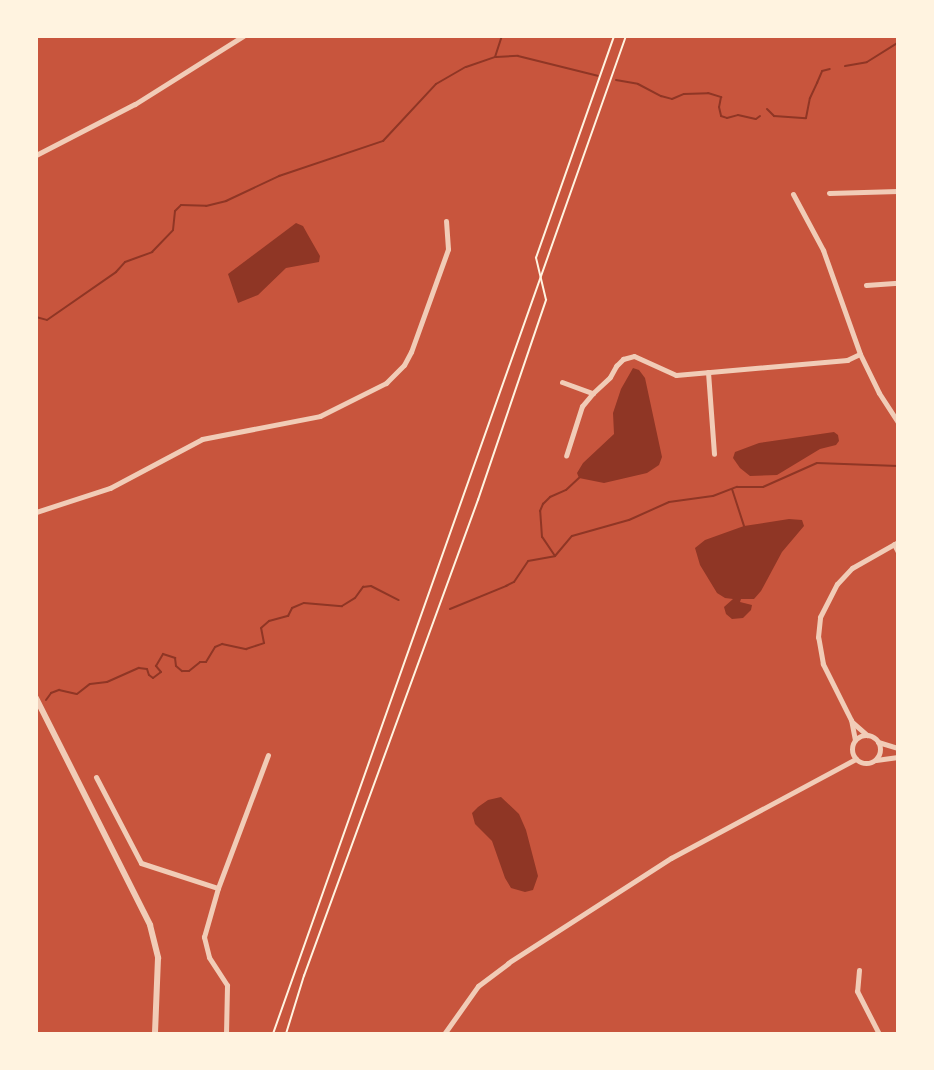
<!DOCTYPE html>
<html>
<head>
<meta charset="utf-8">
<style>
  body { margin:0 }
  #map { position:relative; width:934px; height:1070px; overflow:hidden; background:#c8553d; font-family:Manrope,sans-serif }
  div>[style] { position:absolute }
  .water>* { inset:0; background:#8f3625 }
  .stream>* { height:2px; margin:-1px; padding:0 1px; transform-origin:1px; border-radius:1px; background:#8f3625 }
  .path>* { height:1.5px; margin:-0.75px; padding:0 0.75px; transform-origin:0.75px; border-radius:0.75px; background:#fff3e0 }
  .minor>* { height:5px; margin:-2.5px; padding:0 2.5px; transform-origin:2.5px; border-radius:2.5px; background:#f1ccb7 }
  .minor>.ring { margin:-2.5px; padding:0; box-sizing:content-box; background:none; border:5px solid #f1ccb7; border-radius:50% }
  .tertiary>* { height:6px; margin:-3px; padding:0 3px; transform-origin:3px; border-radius:3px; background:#f1ccb7 }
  span { translate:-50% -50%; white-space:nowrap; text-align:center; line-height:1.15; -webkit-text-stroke:4.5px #fff3e0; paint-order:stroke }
  .frame { position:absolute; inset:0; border:38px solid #fff3e0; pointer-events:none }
</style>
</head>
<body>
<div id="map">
  <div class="water">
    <i style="clip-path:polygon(296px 223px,303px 226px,308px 235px,320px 256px,319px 262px,286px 268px,258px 295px,238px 303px,228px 274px)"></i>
    <i style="clip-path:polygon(633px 368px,639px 370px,645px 378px,662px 457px,659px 465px,647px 473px,604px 483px,579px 478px,577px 473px,583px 463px,614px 434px,613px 413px,621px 389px)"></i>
    <i style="clip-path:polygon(834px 432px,838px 435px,839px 441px,836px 445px,820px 449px,777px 475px,750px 476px,740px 468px,733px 458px,735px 452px,759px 443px)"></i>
    <i style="clip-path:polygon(789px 519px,802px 520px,804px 526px,782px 552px,761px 591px,754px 599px,741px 599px,740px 602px,752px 605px,751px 610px,743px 618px,732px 619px,726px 614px,724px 607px,733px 599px,725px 598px,717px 593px,700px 565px,695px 548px,705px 540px,744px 526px)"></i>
    <i style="clip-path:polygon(501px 797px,519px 814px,526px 830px,538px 876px,533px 890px,525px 892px,511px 888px,505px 878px,492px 841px,475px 824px,472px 813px,478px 807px,488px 800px)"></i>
  </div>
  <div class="stream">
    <i style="left:496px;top:57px;width:22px;rotate:-3deg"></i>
    <i style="left:518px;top:56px;width:82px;rotate:14deg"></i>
    <i style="left:845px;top:66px;width:22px;rotate:-10deg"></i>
    <i style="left:867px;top:62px;width:36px;rotate:-32deg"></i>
    <i style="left:616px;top:80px;width:22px;rotate:10deg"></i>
    <i style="left:638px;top:84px;width:26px;rotate:28deg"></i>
    <i style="left:661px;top:96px;width:11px;rotate:15deg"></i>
    <i style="left:672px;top:99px;width:13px;rotate:-23deg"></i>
    <i style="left:684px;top:94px;width:24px;rotate:-2deg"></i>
    <i style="left:708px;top:93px;width:14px;rotate:17deg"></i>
    <i style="left:721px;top:97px;width:10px;rotate:101deg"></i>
    <i style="left:719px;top:107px;width:9px;rotate:77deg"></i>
    <i style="left:721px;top:116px;width:6px;rotate:18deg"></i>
    <i style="left:727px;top:118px;width:11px;rotate:-15deg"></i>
    <i style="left:738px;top:115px;width:18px;rotate:13deg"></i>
    <i style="left:756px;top:119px;width:5px;rotate:-37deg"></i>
    <i style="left:767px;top:109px;width:10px;rotate:45deg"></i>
    <i style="left:774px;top:116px;width:32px;rotate:4deg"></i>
    <i style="left:806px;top:118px;width:20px;rotate:-79deg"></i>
    <i style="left:810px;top:98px;width:17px;rotate:-65deg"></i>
    <i style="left:817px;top:83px;width:13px;rotate:-67deg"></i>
    <i style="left:822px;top:71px;width:8px;rotate:-14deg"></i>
    <i style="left:36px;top:317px;width:11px;rotate:15deg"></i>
    <i style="left:47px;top:320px;width:84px;rotate:-34.8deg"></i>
    <i style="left:116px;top:272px;width:13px;rotate:-48deg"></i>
    <i style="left:125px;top:262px;width:29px;rotate:-20deg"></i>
    <i style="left:152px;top:252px;width:30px;rotate:-46deg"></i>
    <i style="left:173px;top:230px;width:19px;rotate:-84deg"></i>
    <i style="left:175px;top:211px;width:8px;rotate:-45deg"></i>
    <i style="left:181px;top:205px;width:25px;rotate:2deg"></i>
    <i style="left:206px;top:206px;width:21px;rotate:-14deg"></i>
    <i style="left:226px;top:201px;width:59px;rotate:-25.3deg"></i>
    <i style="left:279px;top:176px;width:110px;rotate:-18.6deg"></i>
    <i style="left:383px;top:141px;width:78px;rotate:-47.1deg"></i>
    <i style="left:436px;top:84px;width:34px;rotate:-30deg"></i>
    <i style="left:466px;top:67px;width:31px;rotate:-19deg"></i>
    <i style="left:495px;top:57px;width:22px;rotate:-72deg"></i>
    <i style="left:732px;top:489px;width:39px;rotate:72deg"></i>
    <i style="left:555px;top:556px;width:23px;rotate:-124deg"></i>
    <i style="left:542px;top:537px;width:26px;rotate:-94deg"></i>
    <i style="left:540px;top:511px;width:8px;rotate:-67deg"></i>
    <i style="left:543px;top:504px;width:10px;rotate:-45deg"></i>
    <i style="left:550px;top:497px;width:17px;rotate:-24deg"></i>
    <i style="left:566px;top:490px;width:18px;rotate:-43deg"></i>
    <i style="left:450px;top:609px;width:61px;rotate:-22.3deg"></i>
    <i style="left:506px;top:586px;width:9px;rotate:-27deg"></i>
    <i style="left:514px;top:582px;width:25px;rotate:-56deg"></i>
    <i style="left:528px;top:561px;width:27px;rotate:-10deg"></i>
    <i style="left:555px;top:556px;width:26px;rotate:-50deg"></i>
    <i style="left:572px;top:536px;width:59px;rotate:-15.7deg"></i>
    <i style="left:629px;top:520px;width:44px;rotate:-24.2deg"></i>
    <i style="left:669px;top:502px;width:44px;rotate:-7.8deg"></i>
    <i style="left:713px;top:496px;width:26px;rotate:-21deg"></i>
    <i style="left:737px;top:487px;width:26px"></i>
    <i style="left:763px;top:487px;width:59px;rotate:-24deg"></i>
    <i style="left:817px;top:463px;width:81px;rotate:2.1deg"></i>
    <i style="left:46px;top:700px;width:9px;rotate:-54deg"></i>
    <i style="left:51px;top:693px;width:9px;rotate:-21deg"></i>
    <i style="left:59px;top:690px;width:18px;rotate:13deg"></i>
    <i style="left:77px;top:694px;width:16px;rotate:-38deg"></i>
    <i style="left:90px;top:684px;width:17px;rotate:-7deg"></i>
    <i style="left:107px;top:682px;width:35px;rotate:-24deg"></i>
    <i style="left:139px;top:668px;width:8px;rotate:7deg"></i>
    <i style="left:147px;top:669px;width:6px;rotate:72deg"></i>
    <i style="left:149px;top:675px;width:5px;rotate:37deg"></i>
    <i style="left:153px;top:678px;width:10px;rotate:-37deg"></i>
    <i style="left:161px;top:672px;width:8px;rotate:-130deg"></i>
    <i style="left:156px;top:666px;width:14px;rotate:-60deg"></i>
    <i style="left:163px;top:654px;width:13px;rotate:18deg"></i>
    <i style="left:175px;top:658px;width:8px;rotate:83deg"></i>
    <i style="left:176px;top:666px;width:8px;rotate:40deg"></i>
    <i style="left:182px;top:671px;width:7px"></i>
    <i style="left:189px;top:671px;width:14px;rotate:-39deg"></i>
    <i style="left:200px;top:662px;width:6px"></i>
    <i style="left:206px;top:662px;width:17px;rotate:-59deg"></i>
    <i style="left:215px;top:647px;width:8px;rotate:-23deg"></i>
    <i style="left:222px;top:644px;width:25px;rotate:12deg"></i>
    <i style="left:246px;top:649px;width:19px;rotate:-18deg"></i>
    <i style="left:264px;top:643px;width:15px;rotate:-101deg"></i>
    <i style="left:261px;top:628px;width:11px;rotate:-41deg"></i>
    <i style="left:269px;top:621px;width:20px;rotate:-15deg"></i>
    <i style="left:288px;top:616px;width:9px;rotate:-63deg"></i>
    <i style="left:292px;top:608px;width:13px;rotate:-23deg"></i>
    <i style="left:304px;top:603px;width:38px;rotate:5deg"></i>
    <i style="left:342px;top:606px;width:15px;rotate:-32deg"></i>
    <i style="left:355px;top:598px;width:14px;rotate:-54deg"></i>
    <i style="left:363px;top:587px;width:8px;rotate:-7deg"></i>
    <i style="left:371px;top:586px;width:31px;rotate:27deg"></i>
  </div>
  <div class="path">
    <i style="left:273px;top:1034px;width:1059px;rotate:-70.52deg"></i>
    <i style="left:286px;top:1034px;width:61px;rotate:-72.8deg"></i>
    <i style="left:304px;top:976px;width:507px;rotate:-69.92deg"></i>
    <i style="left:478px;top:500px;width:211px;rotate:-71.2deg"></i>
    <i style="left:546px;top:300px;width:43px;rotate:-103.4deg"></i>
    <i style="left:536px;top:258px;width:235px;rotate:-70.6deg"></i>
  </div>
  <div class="minor">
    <i style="left:36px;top:155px;width:111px;rotate:-27.3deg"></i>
    <i style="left:135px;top:104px;width:128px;rotate:-32.2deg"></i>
    <i style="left:829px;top:193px;width:69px;rotate:-1.7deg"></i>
    <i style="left:793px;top:194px;width:64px;rotate:61.8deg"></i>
    <i style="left:823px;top:250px;width:110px;rotate:70.4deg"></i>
    <i style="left:860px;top:354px;width:43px;rotate:64deg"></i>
    <i style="left:879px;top:393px;width:35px;rotate:57deg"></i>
    <i style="left:866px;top:285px;width:32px;rotate:-4deg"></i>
    <i style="left:708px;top:372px;width:82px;rotate:85.8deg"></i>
    <i style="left:562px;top:382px;width:33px;rotate:20deg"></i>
    <i style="left:593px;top:393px;width:17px;rotate:130deg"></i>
    <i style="left:582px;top:406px;width:52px;rotate:107.7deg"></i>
    <i style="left:593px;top:393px;width:23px;rotate:-43deg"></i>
    <i style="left:610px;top:377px;width:13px;rotate:-61deg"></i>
    <i style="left:616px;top:366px;width:10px;rotate:-45deg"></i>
    <i style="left:623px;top:359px;width:11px;rotate:-15deg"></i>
    <i style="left:634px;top:356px;width:46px;rotate:24.3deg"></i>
    <i style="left:676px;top:375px;width:172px;rotate:-5deg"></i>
    <i style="left:847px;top:360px;width:14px;rotate:-25deg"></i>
    <i style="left:36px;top:512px;width:78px;rotate:-18deg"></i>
    <i style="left:110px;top:488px;width:104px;rotate:-28deg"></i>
    <i style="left:202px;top:439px;width:120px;rotate:-11deg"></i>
    <i style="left:320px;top:416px;width:74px;rotate:-26.6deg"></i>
    <i style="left:386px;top:383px;width:25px;rotate:-45deg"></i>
    <i style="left:404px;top:365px;width:15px;rotate:-62deg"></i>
    <i style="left:411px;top:352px;width:109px;rotate:-70.2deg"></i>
    <i style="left:448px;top:249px;width:28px;rotate:-94deg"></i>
    <i style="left:894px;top:544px;width:9px;rotate:63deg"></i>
    <i style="left:852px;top:722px;width:20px;rotate:41deg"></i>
    <i class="ring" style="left:852px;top:735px;width:23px;height:23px"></i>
    <i style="left:855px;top:740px;width:20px;rotate:-101deg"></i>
    <i style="left:851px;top:720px;width:63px;rotate:-116.6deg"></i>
    <i style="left:823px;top:664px;width:27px;rotate:-100deg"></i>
    <i style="left:818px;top:637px;width:20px;rotate:-84deg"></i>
    <i style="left:820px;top:617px;width:37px;rotate:-63deg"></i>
    <i style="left:837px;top:584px;width:22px;rotate:-47deg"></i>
    <i style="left:852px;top:568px;width:53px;rotate:-29.5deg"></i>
    <i style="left:878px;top:742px;width:21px;rotate:17deg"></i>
    <i style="left:876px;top:760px;width:22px;rotate:-8deg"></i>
    <i style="left:96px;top:777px;width:97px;rotate:62.4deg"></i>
    <i style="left:141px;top:863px;width:81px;rotate:18deg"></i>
    <i style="left:859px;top:970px;width:21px;rotate:95deg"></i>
    <i style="left:857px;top:991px;width:48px;rotate:62.9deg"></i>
    <i style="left:226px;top:1034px;width:49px;rotate:-88.8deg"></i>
    <i style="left:227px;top:985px;width:33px;rotate:-123deg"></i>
    <i style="left:209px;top:957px;width:21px;rotate:-104deg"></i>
    <i style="left:204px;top:937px;width:51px;rotate:-74.1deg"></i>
    <i style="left:218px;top:888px;width:142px;rotate:-69.4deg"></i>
    <i style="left:444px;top:1034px;width:59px;rotate:-54.7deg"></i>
    <i style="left:478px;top:986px;width:38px;rotate:-37deg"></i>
    <i style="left:508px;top:963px;width:194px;rotate:-32.8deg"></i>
    <i style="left:671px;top:858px;width:210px;rotate:-28.2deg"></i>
  </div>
  <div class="tertiary">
    <i style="left:36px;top:698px;width:254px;rotate:63.3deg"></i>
    <i style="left:150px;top:925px;width:34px;rotate:76deg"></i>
    <i style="left:158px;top:958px;width:76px;rotate:92.3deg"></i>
  </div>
  <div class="frame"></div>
</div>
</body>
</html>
